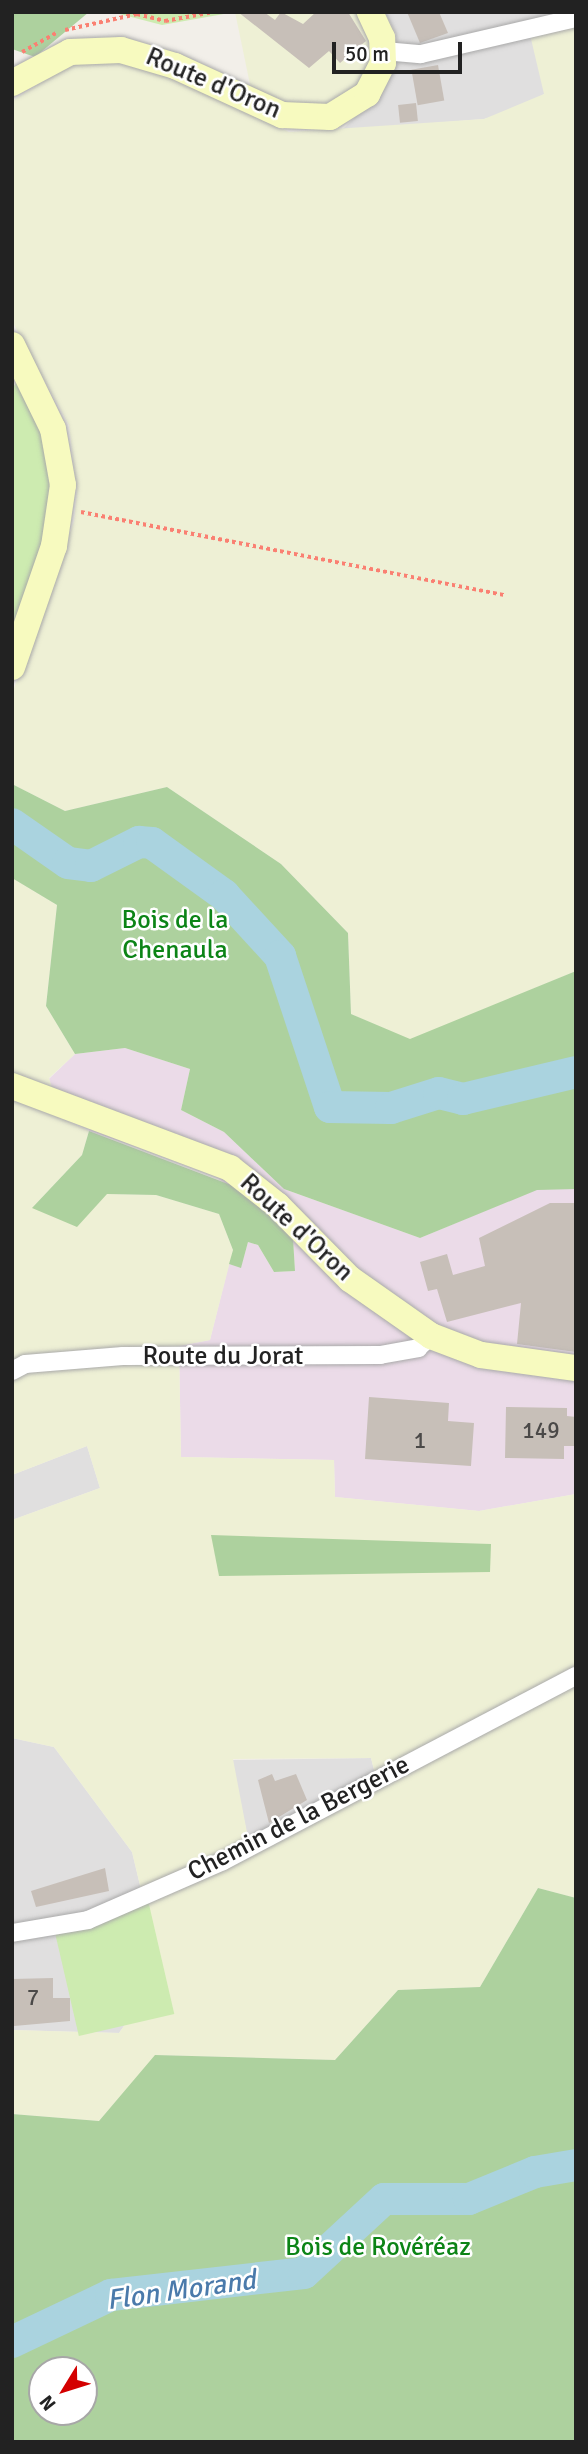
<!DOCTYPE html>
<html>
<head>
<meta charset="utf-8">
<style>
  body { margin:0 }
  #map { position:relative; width:588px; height:2454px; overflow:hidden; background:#f2efe9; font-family:Signika,sans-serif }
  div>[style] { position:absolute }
  .residential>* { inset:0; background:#e0dfdf }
  .industrial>* { inset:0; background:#ebdbe8 }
  .farmland>* { inset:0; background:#eef0d5 }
  .grass>* { inset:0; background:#cdebb0; transform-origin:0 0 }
  .forest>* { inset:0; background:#add19e }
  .river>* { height:32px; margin:-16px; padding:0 16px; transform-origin:16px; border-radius:16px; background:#aad3df }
  .building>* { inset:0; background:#c7bfb8; transform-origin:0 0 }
  .path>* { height:3.5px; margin-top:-1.75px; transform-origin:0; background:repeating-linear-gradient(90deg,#fa8072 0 3.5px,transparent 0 7px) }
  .roads { filter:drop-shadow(0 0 2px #a9a9a9) drop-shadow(0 0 2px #a9a9a9) }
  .street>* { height:18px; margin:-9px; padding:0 9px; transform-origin:9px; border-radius:9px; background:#fff }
  .secondary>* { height:26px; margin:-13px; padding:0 13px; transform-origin:13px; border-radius:13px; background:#f7fabf }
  span { translate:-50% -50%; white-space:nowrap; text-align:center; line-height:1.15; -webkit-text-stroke:5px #fff; paint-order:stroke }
  .number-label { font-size:23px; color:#4b4948 }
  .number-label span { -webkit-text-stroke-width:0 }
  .street-label { font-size:26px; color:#222 }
  .park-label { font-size:26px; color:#0c8416 }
  .water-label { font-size:28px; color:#4a7aab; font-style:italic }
  .frame { position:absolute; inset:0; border:14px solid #222; pointer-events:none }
  .north { position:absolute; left:28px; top:2356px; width:70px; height:70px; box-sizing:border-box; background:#fff; border:2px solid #a7a7a7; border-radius:50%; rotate:232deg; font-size:19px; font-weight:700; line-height:28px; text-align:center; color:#222 }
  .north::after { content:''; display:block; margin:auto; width:24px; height:32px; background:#d40000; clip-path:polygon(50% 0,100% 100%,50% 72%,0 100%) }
  .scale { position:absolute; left:332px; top:42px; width:130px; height:32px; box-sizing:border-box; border:4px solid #222; border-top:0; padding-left:9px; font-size:21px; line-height:24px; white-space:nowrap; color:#222; -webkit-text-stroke:5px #fff; paint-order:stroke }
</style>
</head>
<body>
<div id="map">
  <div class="residential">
    <i style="clip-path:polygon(385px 12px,576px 12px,544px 94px,526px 106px,484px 119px,342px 130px,383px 89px,397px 61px,396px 34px)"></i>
    <i style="clip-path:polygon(87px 1446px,100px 1488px,12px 1520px,12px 1475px)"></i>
    <i style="clip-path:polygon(12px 1738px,54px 1747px,132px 1852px,161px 1973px,119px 2033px,12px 2030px)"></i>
    <i style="clip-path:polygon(371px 1758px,375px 1774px,249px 1844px,232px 1760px)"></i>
  </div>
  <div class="industrial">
    <i style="clip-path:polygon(125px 1048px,190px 1069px,181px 1110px,224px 1132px,284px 1189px,420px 1238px,537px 1189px,576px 1189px,576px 1494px,479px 1511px,335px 1497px,334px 1460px,181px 1457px,179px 1346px,210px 1340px,229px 1264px,241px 1267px,248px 1242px,258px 1245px,274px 1272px,295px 1271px,293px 1238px,210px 1172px,89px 1131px,90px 1104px,54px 1094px,49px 1079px,75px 1054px)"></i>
  </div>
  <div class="farmland">
    <i style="clip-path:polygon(360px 12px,371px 36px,369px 70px,354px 90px,322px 107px,298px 108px,252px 94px,235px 12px)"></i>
    <i style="clip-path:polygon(576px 13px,576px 971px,410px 1040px,351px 1014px,348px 933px,281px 864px,167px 787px,65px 811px,12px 784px,12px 694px,74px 521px,77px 492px,69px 425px,12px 321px,12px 101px,72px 64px,136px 62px,289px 132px,484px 119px,544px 94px,527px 22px)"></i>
    <i style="clip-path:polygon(12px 878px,57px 905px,46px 1006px,75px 1054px,49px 1078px,54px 1094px,12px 1075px)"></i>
    <i style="clip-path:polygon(evenodd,12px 1096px,89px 1131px,82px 1155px,33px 1207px,107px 1194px,156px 1195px,219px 1214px,233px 1250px,210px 1340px,179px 1346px,181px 1457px,334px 1460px,335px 1497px,479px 1511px,576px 1494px,576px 1898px,538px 1888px,480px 1987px,398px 1990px,335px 2060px,156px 2055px,99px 2121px,12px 2114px,12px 2030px,119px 2033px,161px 1973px,132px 1852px,54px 1747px,12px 1738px,12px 1520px,100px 1488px,87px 1446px,12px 1475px,12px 1096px,371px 1758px,375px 1774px,249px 1843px,233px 1759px,371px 1758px)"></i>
  </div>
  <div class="grass">
    <i style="clip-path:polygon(112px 12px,235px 12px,162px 25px)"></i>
    <i style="clip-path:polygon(20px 377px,52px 461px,54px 503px,12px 642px,12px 389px)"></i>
    <i style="left:148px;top:1900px;width:117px;height:98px;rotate:77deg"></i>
  </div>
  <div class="forest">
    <i style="clip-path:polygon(12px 12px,89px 12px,35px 57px,12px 49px)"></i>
    <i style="clip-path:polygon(12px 784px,65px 811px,167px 787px,281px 864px,348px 933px,351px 1014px,410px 1039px,576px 971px,576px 1189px,537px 1190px,420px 1238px,284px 1189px,224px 1132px,181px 1110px,190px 1069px,125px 1048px,75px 1054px,46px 1006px,57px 905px,12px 878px)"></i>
    <i style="clip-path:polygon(89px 1131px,244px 1190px,293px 1238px,295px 1271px,274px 1272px,258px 1245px,248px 1242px,241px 1268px,229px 1264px,233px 1250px,219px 1214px,156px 1195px,107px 1194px,77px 1227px,32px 1208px,82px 1155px)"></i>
    <i style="clip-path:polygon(211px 1535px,491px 1544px,490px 1572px,219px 1576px)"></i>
    <i style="clip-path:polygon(evenodd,538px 1888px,576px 1898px,576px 2442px,12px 2442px,12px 2114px,99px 2121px,155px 2055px,335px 2060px,398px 1990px,480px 1987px,538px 1888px,84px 2370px,84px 2412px,42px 2412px,42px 2370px,84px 2370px)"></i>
  </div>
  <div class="river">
    <i style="left:12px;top:824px;width:68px;rotate:34.9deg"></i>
    <i style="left:68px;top:863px;width:23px;rotate:7deg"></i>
    <i style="left:91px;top:866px;width:54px;rotate:-26.6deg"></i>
    <i style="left:139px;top:842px;width:13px;rotate:4deg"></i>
    <i style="left:152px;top:843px;width:89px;rotate:35.8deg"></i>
    <i style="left:224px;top:895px;width:83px;rotate:47.4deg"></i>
    <i style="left:280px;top:956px;width:159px;rotate:71.7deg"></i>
    <i style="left:330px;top:1107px;width:61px;rotate:0.9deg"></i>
    <i style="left:391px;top:1108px;width:50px;rotate:-17.4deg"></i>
    <i style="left:439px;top:1093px;width:25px;rotate:14deg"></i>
    <i style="left:463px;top:1099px;width:116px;rotate:-13.4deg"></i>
    <i style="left:12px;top:2342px;width:110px;rotate:-25.4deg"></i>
    <i style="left:111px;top:2295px;width:194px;rotate:-6.5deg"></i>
    <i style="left:304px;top:2273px;width:109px;rotate:-42.8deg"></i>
    <i style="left:384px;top:2199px;width:85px"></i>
    <i style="left:469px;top:2199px;width:71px;rotate:-22.2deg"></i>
    <i style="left:535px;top:2172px;width:42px;rotate:-9.7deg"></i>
  </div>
  <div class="building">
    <i style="clip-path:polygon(238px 12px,264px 12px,275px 20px,281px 12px,303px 24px,316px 12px,348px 12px,366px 41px,340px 63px,329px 51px,309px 68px)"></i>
    <i style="clip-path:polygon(407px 12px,439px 12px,448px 33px,420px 43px)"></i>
    <i style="left:438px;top:65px;width:36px;height:27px;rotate:80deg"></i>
    <i style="left:416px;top:103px;width:18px;height:18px;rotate:84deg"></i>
    <i style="clip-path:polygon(550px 1203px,576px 1203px,576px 1352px,517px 1344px,521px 1303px,447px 1322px,437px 1289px,428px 1291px,420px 1262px,447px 1254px,453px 1275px,485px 1266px,479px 1238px)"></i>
    <i style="clip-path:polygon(369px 1397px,449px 1403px,448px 1421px,474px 1423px,471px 1466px,365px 1459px)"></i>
    <i style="clip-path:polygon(506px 1407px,567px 1408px,567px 1416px,576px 1417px,576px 1446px,564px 1446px,564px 1459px,505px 1458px)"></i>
    <i style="clip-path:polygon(272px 1774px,275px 1781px,296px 1774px,307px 1800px,269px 1823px,258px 1780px)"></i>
    <i style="clip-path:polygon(105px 1868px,109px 1891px,36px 1907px,31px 1891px)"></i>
    <i style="clip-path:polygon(53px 1978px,53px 1998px,70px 1998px,70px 2021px,14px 2026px,12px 1979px)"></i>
  </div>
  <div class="path">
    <i style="left:65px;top:30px;width:74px;rotate:-12.5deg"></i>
    <i style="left:137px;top:14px;width:29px;rotate:14deg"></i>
    <i style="left:165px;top:21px;width:49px;rotate:-10.6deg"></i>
    <i style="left:22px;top:52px;width:41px;rotate:-29.1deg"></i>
    <i style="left:81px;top:512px;width:433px;rotate:11.1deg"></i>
  </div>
  <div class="roads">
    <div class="street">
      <i style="left:384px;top:51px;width:37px;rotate:5deg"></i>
      <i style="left:421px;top:54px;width:159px;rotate:-13.1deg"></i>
      <i style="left:12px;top:1371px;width:15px;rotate:-28deg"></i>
      <i style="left:25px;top:1364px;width:98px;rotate:-4.7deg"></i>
      <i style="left:123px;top:1356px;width:257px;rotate:-0.2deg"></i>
      <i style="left:380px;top:1355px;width:39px;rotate:-10deg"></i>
      <i style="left:418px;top:1348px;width:18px;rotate:-43deg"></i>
      <i style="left:12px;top:1933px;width:77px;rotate:-9.7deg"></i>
      <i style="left:88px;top:1920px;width:147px;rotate:-23.6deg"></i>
      <i style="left:223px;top:1861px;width:399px;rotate:-27.7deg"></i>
    </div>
    <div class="secondary">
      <i style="left:12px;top:83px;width:66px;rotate:-28.1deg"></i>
      <i style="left:70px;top:52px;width:51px;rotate:-2.2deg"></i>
      <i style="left:121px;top:50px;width:56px;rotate:16.5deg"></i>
      <i style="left:175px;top:66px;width:118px;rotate:24.6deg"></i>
      <i style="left:282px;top:115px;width:48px;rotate:2.4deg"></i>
      <i style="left:330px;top:117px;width:44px;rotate:-31.9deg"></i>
      <i style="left:367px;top:94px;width:35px;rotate:-63deg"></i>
      <i style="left:383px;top:63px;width:25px;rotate:-92deg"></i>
      <i style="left:382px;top:38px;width:29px;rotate:-115deg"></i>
      <i style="left:12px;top:345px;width:93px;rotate:64deg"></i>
      <i style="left:53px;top:429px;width:57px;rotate:79.9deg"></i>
      <i style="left:63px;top:485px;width:62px;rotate:98.4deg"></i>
      <i style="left:54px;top:546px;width:128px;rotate:109.1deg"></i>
      <i style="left:12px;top:1086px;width:233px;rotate:20.6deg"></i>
      <i style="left:230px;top:1168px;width:60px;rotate:38.2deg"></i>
      <i style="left:277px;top:1205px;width:104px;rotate:45.4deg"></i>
      <i style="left:350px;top:1279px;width:99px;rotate:35.1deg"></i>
      <i style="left:431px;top:1336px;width:53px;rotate:20.8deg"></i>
      <i style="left:481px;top:1355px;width:96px;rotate:7.8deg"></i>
    </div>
  </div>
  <div class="number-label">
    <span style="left:541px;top:1431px">149</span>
    <span style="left:420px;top:1441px">1</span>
    <span style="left:33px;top:1998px">7</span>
  </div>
  <div class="street-label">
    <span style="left:213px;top:84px;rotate:23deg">Route d'Oron</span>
    <span style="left:296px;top:1228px;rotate:43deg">Route d'Oron</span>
    <span style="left:223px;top:1357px">Route du Jorat</span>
    <span style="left:299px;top:1819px;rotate:-27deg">Chemin de la Bergerie</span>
  </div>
  <div class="park-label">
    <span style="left:175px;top:936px">Bois de la<br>Chenaula</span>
    <span style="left:378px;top:2248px">Bois de Rovéréaz</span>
  </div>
  <div class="water-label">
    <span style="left:181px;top:2290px;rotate:-8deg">Flon Morand</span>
  </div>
  <div class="frame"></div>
  <div class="north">N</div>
  <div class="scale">50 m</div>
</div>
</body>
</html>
